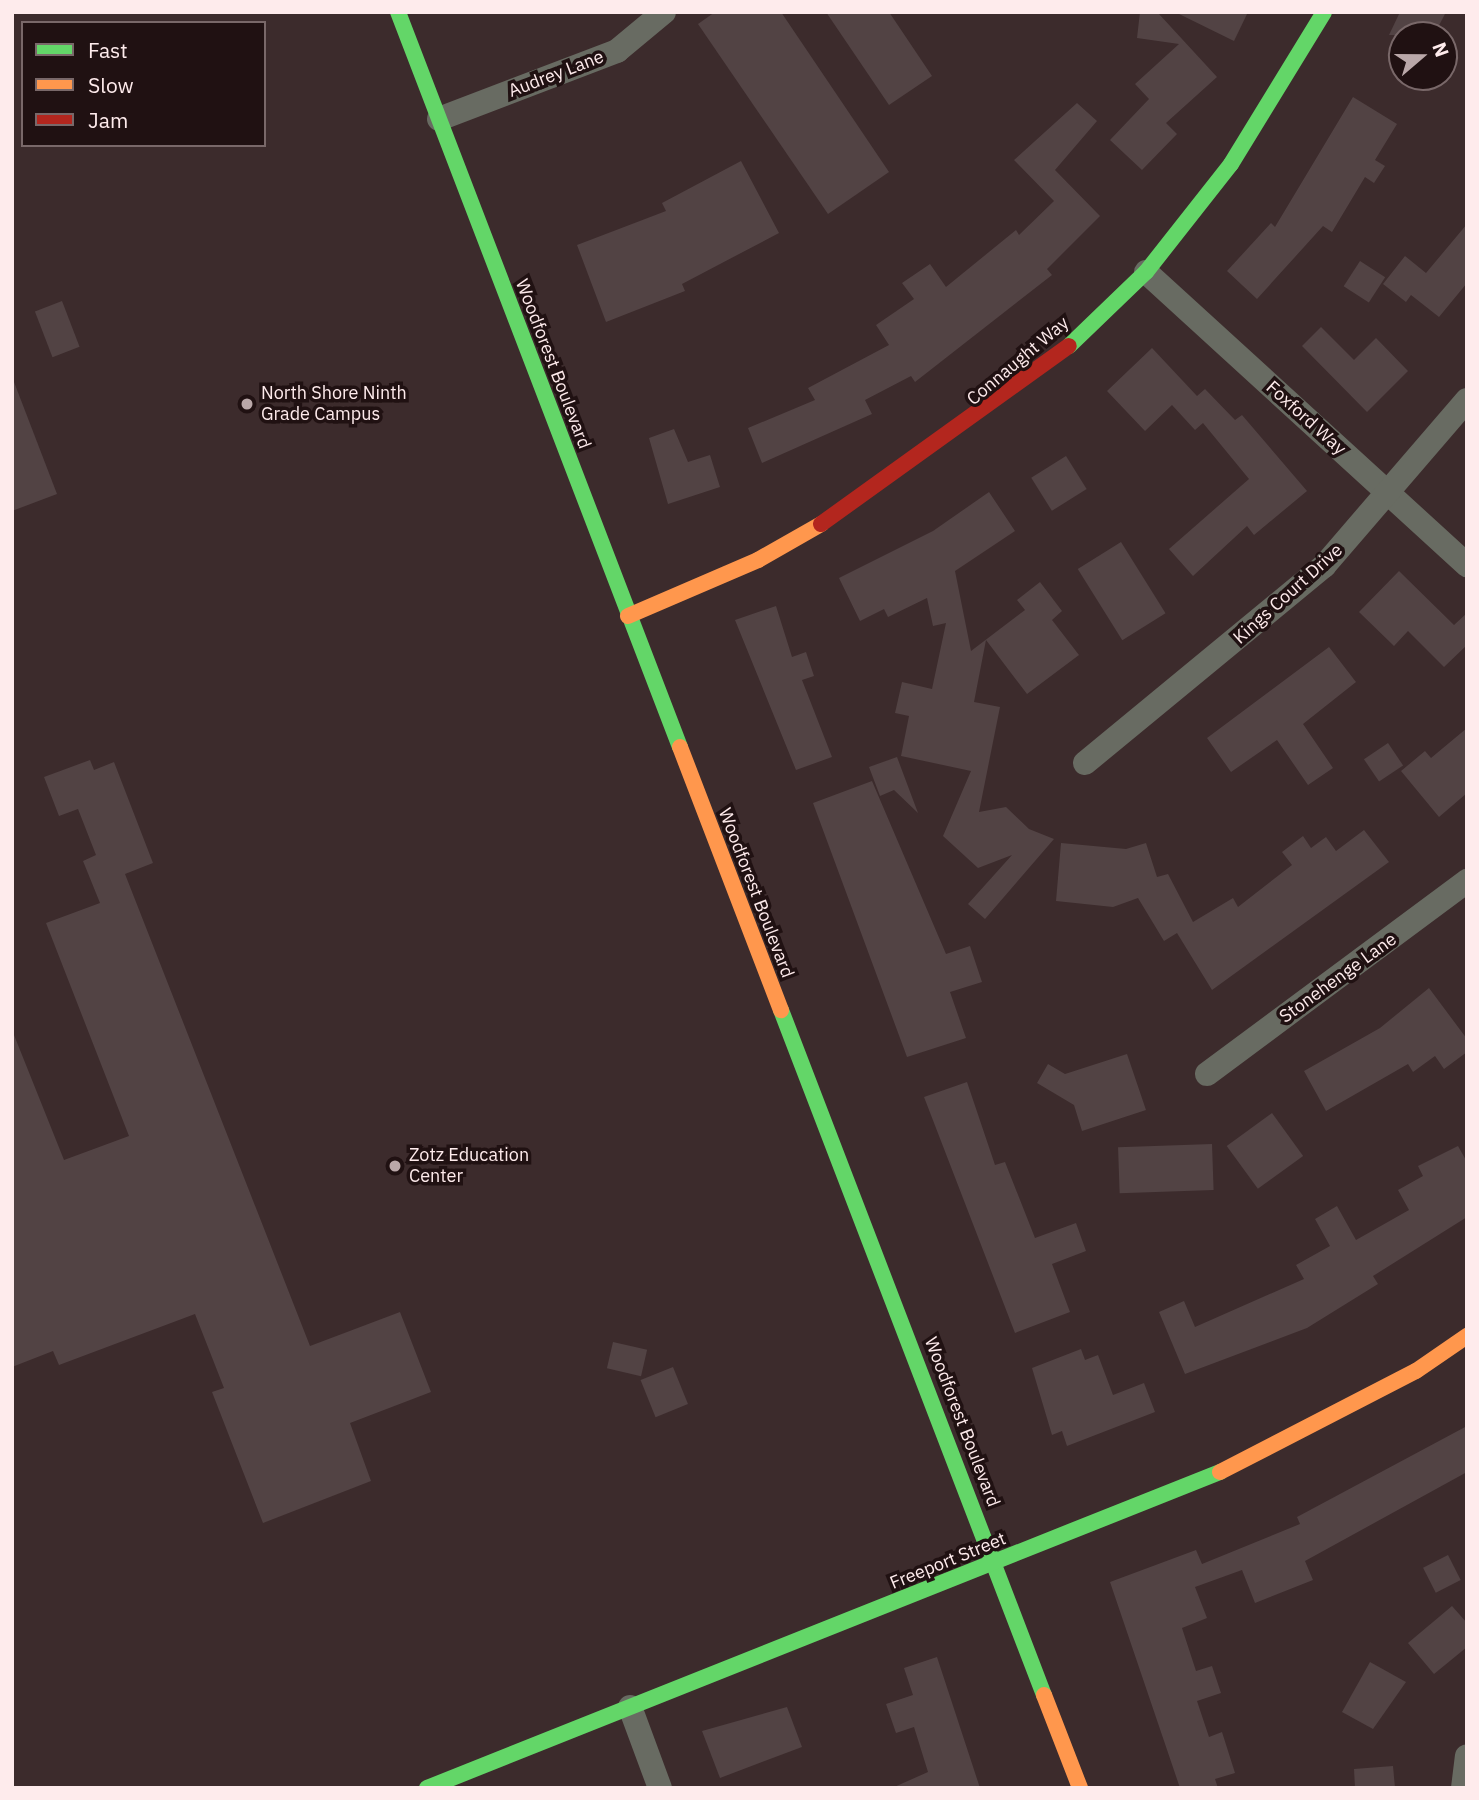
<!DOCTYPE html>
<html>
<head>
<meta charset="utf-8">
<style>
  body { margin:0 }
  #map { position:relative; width:1479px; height:1800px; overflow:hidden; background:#3c2b2c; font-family:"IBM Plex Sans",sans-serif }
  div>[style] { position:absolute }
  .building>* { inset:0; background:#524344; transform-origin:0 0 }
  .street>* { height:24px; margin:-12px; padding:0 12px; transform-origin:12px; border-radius:12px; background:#686b62 }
  .fast>* { height:16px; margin:-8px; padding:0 8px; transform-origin:8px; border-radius:8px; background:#63d668 }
  .slow>* { height:16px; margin:-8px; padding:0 8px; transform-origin:8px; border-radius:8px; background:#ff974d }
  .jam>* { height:16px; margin:-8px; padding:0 8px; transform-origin:8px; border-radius:8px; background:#b3261e }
  .dots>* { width:19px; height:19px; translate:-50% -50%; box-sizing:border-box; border:4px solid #201112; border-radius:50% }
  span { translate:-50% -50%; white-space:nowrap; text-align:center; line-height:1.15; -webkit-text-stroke:7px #201112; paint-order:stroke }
  .street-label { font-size:18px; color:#feebec }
  .poi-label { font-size:18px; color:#feebec }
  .left { translate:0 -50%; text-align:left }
  .frame { position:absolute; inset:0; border:14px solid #feebec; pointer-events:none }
  .legend { position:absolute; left:21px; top:21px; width:245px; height:126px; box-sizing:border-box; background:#201112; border:2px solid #796869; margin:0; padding:9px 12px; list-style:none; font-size:21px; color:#feebec }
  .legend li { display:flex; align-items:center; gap:14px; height:35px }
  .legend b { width:35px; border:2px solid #796869 }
  .north { position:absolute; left:1388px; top:21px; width:70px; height:70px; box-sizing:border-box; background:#201112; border:2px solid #796869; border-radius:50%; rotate:70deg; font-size:19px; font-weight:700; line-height:28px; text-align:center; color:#feebec }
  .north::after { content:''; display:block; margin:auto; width:24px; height:32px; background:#baa8a9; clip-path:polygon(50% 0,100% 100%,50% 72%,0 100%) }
</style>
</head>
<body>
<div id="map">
  <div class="building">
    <i style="clip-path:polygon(715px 12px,781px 12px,889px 172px,828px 214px,698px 24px)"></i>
    <i style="clip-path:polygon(826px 12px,889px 12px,932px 76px,889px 105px)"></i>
    <i style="clip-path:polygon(1140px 12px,1159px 14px,1217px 77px,1166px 123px,1177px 134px,1142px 170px,1110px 140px,1149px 99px,1135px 84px,1179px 44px,1137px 38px)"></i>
    <i style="clip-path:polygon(1175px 12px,1248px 12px,1234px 41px)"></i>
    <i style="clip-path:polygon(1400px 12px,1446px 12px,1434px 35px,1389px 35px)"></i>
    <i style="clip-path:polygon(1353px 97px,1397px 124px,1375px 160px,1385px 166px,1374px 183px,1365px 177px,1332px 232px,1323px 226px,1257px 299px,1227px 271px,1271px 223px,1275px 227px)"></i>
    <i style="clip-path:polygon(1077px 103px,1097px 121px,1055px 170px,1100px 216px,1047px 269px,1052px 275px,915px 382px,911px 376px,865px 400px,872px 414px,762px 463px,748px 428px,815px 400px,808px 388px,889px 345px,876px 325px,914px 299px,902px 283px,930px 264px,946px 287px,1016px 230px,1019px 235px,1054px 201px,1014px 160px)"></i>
    <i style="clip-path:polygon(741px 161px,779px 233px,682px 284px,685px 291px,606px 322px,577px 245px,666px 211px,662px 203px)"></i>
    <i style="clip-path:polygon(1467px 224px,1467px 283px,1439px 317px,1411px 295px,1406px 302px,1383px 284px,1405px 256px,1426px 273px)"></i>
    <i style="left:1360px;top:261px;width:30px;height:30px;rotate:33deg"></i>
    <i style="left:62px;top:301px;width:49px;height:29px;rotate:69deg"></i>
    <i style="clip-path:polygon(1321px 327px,1354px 360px,1376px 338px,1408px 371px,1367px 412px,1302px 346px)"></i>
    <i style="clip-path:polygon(1152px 348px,1197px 396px,1205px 389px,1235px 420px,1242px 415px,1307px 491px,1254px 535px,1247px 526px,1193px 576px,1169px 549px,1249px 479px,1203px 423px,1195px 430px,1172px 405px,1145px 431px,1107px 391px)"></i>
    <i style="clip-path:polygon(14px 382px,57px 494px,12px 511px,12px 383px)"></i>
    <i style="clip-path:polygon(674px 429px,688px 462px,710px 455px,720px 487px,668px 504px,649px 438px)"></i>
    <i style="left:1066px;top:456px;width:39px;height:41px;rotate:58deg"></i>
    <i style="clip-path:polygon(989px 492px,1015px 531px,955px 571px,971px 651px,1025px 610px,1017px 600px,1040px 582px,1062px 611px,1052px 620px,1079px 655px,1027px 694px,986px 640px,974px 702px,1000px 707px,979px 812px,1006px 807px,1029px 829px,1054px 839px,985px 919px,968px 904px,1012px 855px,978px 868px,943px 836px,971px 771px,901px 756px,909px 716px,895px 713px,902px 682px,932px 689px,946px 623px,933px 626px,927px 598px,888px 617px,884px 609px,860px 621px,839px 578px,933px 531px)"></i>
    <i style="left:1121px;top:542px;width:84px;height:51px;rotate:58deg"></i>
    <i style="clip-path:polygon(1399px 571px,1454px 625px,1467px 613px,1467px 645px,1444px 667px,1408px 631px,1394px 646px,1359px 612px)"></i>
    <i style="clip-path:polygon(776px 606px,792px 657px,806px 652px,814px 676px,802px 680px,832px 757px,796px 770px,735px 620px)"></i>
    <i style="clip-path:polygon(1329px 647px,1356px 682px,1303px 724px,1333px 768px,1308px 785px,1277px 740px,1231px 772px,1207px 738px)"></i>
    <i style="clip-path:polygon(1467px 728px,1467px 793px,1439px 817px,1401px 771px,1425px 751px,1431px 758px)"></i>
    <i style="left:1388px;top:743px;width:27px;height:29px;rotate:56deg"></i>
    <i style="clip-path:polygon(897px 757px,918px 813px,894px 790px,880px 796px,869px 767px)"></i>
    <i style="clip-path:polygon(90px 760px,94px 770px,114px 762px,153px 863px,125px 874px,310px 1346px,400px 1312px,431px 1392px,350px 1423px,371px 1481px,263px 1523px,212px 1392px,224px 1388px,195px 1314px,59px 1365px,53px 1351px,12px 1367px,12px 1030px,64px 1160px,129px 1136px,46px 923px,100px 903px,83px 861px,96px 855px,78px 809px,59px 816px,44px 777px)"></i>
    <i style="clip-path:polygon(872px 781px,946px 954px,970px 946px,982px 982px,950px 992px,966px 1038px,907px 1057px,813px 803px)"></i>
    <i style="clip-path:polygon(1364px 830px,1389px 862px,1212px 990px,1177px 933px,1164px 941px,1138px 898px,1113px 907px,1056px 901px,1061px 843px,1126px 849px,1146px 843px,1157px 877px,1168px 874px,1193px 922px,1233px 898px,1238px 907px,1292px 865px,1282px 852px,1303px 836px,1311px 848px,1326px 837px,1336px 851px)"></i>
    <i style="clip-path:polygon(1429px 988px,1467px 1039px,1467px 1052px,1444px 1069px,1435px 1056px,1413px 1072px,1408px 1064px,1326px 1111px,1304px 1071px,1380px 1028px)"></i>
    <i style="clip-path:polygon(1127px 1054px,1146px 1110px,1082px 1131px,1074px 1105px,1037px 1083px,1048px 1064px,1065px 1074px)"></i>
    <i style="clip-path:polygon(967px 1082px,995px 1165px,1005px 1162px,1035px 1238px,1076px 1223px,1086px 1251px,1052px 1264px,1070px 1312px,1015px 1333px,924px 1097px)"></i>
    <i style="left:1272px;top:1113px;width:53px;height:56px;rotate:54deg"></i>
    <i style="left:1212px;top:1144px;width:46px;height:94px;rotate:88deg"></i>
    <i style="clip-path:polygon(1458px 1146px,1467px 1162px,1467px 1217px,1373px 1276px,1378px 1284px,1307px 1328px,1185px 1374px,1159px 1312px,1184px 1301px,1195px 1327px,1304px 1279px,1296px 1265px,1330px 1246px,1315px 1219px,1337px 1206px,1356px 1240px,1409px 1210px,1398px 1190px,1423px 1176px,1418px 1166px)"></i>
    <i style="left:613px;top:1342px;width:35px;height:27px;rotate:13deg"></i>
    <i style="clip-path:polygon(1081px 1349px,1085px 1360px,1098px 1355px,1113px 1395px,1144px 1383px,1155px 1412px,1067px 1446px,1062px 1431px,1052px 1435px,1032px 1368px)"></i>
    <i style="left:673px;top:1367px;width:40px;height:35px;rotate:68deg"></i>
    <i style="clip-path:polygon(1467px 1426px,1467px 1472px,1305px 1561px,1313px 1580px,1255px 1603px,1242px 1570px,1195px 1587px,1207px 1618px,1182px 1628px,1196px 1671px,1212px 1666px,1221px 1693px,1197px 1701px,1209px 1737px,1222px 1732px,1235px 1773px,1215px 1779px,1218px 1788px,1180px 1788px,1110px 1582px,1196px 1550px,1202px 1564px,1300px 1524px,1297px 1517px)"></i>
    <i style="left:1448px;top:1555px;width:28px;height:28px;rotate:63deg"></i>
    <i style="clip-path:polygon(1452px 1606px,1467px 1623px,1467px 1647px,1434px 1674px,1408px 1643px)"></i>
    <i style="clip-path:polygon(937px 1657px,980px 1788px,892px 1788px,928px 1772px,914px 1727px,896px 1733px,886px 1704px,913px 1695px,904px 1668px)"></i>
    <i style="clip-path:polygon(1370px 1662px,1406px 1682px,1373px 1729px,1342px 1712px)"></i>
    <i style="clip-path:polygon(787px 1707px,802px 1747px,720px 1778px,702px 1731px)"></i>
    <i style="clip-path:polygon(1393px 1766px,1395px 1788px,1355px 1788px,1354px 1769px)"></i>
  </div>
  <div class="street">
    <i style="left:439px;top:119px;width:191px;rotate:-20.9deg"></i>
    <i style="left:617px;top:51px;width:61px;rotate:-39.7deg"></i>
    <i style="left:1146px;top:272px;width:435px;rotate:42.4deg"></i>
    <i style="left:1085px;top:763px;width:310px;rotate:-39.5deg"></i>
    <i style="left:1324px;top:566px;width:219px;rotate:-49.3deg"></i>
    <i style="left:1207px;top:1074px;width:324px;rotate:-36.6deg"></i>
    <i style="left:630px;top:1707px;width:86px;rotate:69.7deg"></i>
    <i style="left:1463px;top:1788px;width:32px;rotate:-83deg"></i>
  </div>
  <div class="fast">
    <i style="left:398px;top:12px;width:787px;rotate:69.01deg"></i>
    <i style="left:1069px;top:346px;width:107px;rotate:-43.9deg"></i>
    <i style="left:1146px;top:272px;width:137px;rotate:-51.8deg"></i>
    <i style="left:1231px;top:164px;width:178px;rotate:-58.5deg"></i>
    <i style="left:781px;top:1010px;width:734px;rotate:69deg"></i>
    <i style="left:427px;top:1788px;width:854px;rotate:-21.73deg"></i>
  </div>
  <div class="slow">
    <i style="left:628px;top:616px;width:142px;rotate:-23.3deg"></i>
    <i style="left:758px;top:560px;width:73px;rotate:-29.7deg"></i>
    <i style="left:680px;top:747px;width:282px;rotate:69deg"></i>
    <i style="left:1220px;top:1472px;width:220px;rotate:-27.3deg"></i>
    <i style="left:1416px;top:1371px;width:62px;rotate:-34.5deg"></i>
    <i style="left:1044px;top:1695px;width:100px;rotate:68.8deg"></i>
  </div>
  <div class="jam">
    <i style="left:821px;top:524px;width:305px;rotate:-35.7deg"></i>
  </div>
  <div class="dots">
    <i style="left:247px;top:404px;background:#baa8a9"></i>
    <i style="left:395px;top:1166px;background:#baa8a9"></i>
  </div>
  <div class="street-label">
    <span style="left:556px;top:74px;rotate:-21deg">Audrey Lane</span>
    <span style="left:1018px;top:361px;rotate:-40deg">Connaught Way</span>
    <span style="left:553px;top:364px;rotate:69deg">Woodforest Boulevard</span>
    <span style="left:1306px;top:418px;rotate:42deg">Foxford Way</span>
    <span style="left:1288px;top:594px;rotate:-42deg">Kings Court Drive</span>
    <span style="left:756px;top:893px;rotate:69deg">Woodforest Boulevard</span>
    <span style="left:1338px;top:978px;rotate:-36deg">Stonehenge Lane</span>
    <span style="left:962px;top:1422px;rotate:69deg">Woodforest Boulevard</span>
    <span style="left:948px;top:1561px;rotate:-22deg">Freeport Street</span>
  </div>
  <div class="poi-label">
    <span class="left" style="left:261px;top:404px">North Shore Ninth<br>Grade Campus</span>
    <span class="left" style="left:409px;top:1166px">Zotz Education<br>Center</span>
  </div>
  <div class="frame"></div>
  <ul class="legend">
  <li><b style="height:9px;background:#63d668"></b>Fast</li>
  <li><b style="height:9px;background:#ff974d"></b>Slow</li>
  <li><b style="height:9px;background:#b3261e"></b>Jam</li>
  </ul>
  <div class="north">N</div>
</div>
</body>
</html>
